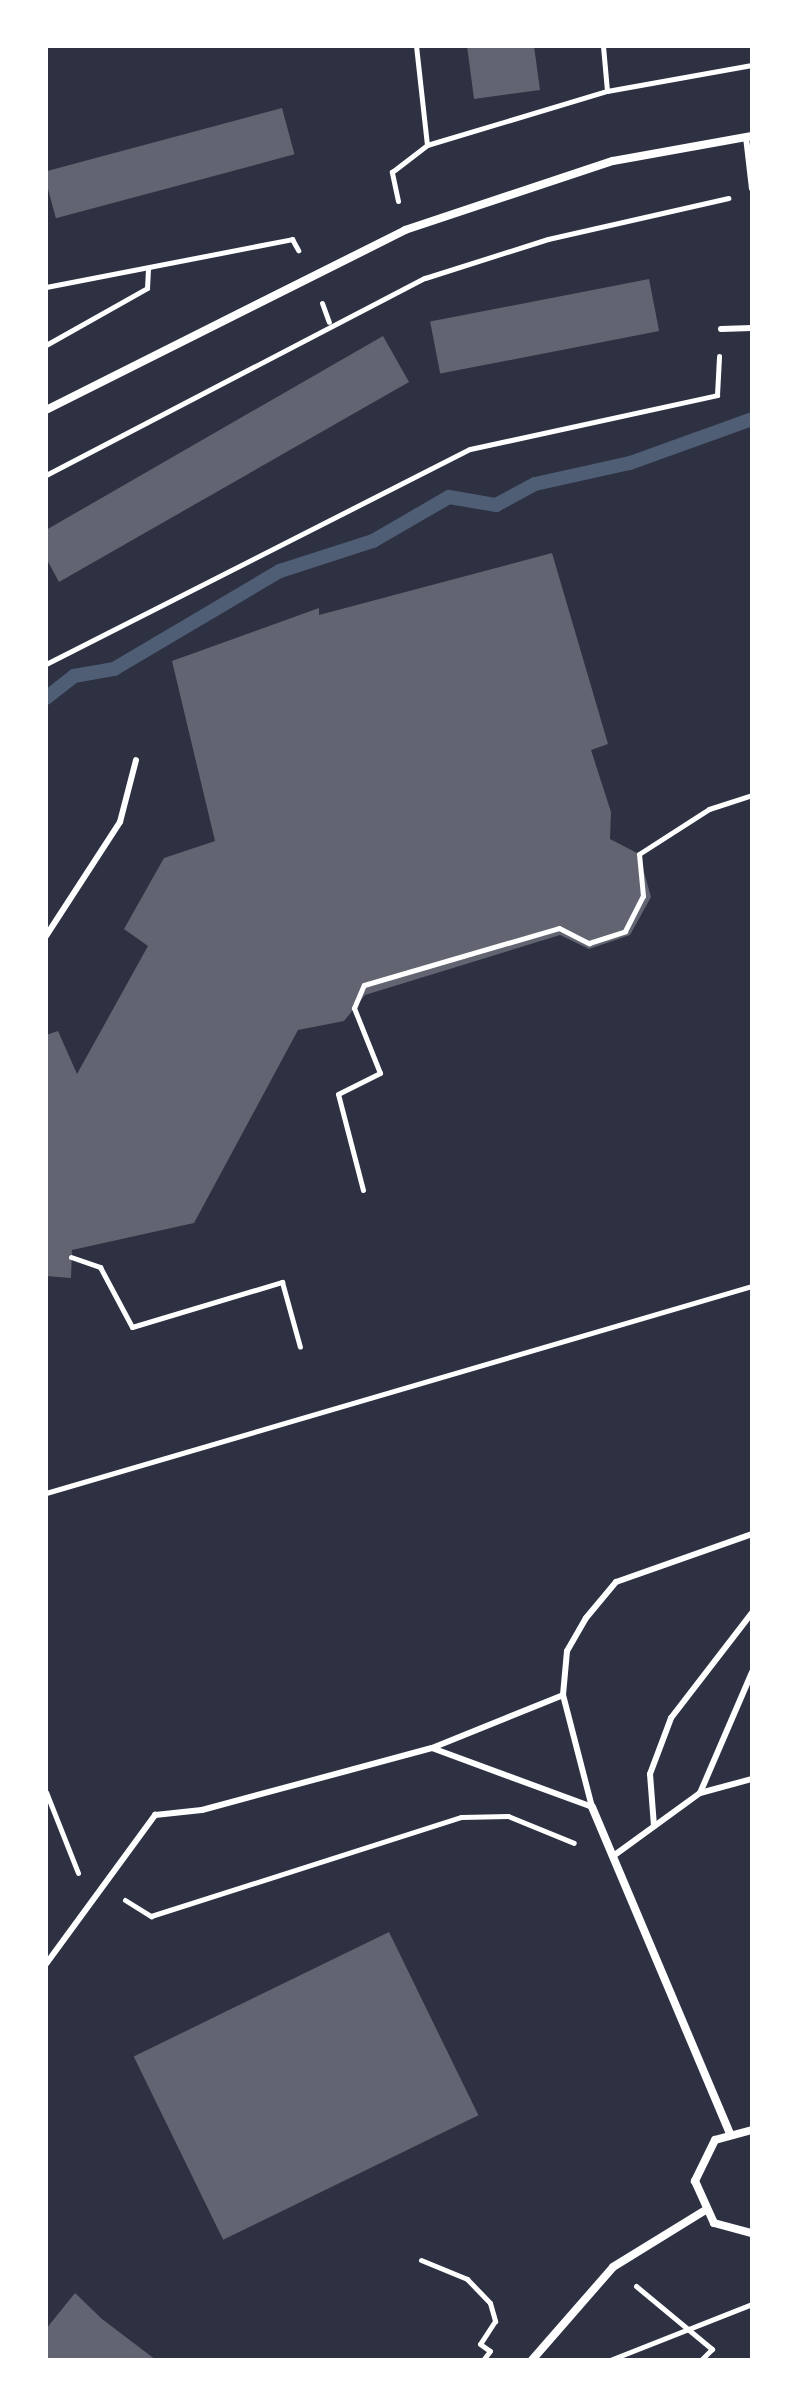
<!DOCTYPE html>
<html>
<head>
<meta charset="utf-8">
<style>
  body { margin:0 }
  #map { position:relative; width:798px; height:2406px; overflow:hidden; background:#2d3142; font-family:"Fira Sans",sans-serif }
  div>[style] { position:absolute }
  .stream>* { height:14px; margin:-7px; padding:0 7px; transform-origin:7px; border-radius:7px; background:#4f5d75 }
  .building>* { inset:0; background:#626471; transform-origin:0 0 }
  .path>* { height:5px; margin:-2.5px; padding:0 2.5px; transform-origin:2.5px; border-radius:2.5px; background:#fff }
  .service>* { height:6px; margin:-3px; padding:0 3px; transform-origin:3px; border-radius:3px; background:#fff }
  .minor>* { height:8px; margin:-4px; padding:0 4px; transform-origin:4px; border-radius:4px; background:#fff }
  span { translate:-50% -50%; white-space:nowrap; text-align:center; line-height:1.15; -webkit-text-stroke:6px #fff; paint-order:stroke }
  .frame { position:absolute; inset:0; border:48px solid #fff; pointer-events:none }
</style>
</head>
<body>
<div id="map">
  <div class="stream">
    <i style="left:46px;top:698px;width:36px;rotate:-38deg"></i>
    <i style="left:74px;top:676px;width:41px;rotate:-9.9deg"></i>
    <i style="left:114px;top:669px;width:193px;rotate:-30.6deg"></i>
    <i style="left:280px;top:571px;width:98px;rotate:-17.9deg"></i>
    <i style="left:373px;top:541px;width:88px;rotate:-30.1deg"></i>
    <i style="left:449px;top:497px;width:48px;rotate:9.7deg"></i>
    <i style="left:496px;top:505px;width:44px;rotate:-28.3deg"></i>
    <i style="left:535px;top:484px;width:97px;rotate:-12.5deg"></i>
    <i style="left:630px;top:463px;width:130px;rotate:-19.8deg"></i>
  </div>
  <div class="building">
    <i style="clip-path:polygon(467px 46px,534px 46px,540px 90px,474px 99px)"></i>
    <i style="left:282px;top:108px;width:48px;height:247px;rotate:75deg"></i>
    <i style="left:649px;top:279px;width:53px;height:223px;rotate:79deg"></i>
    <i style="clip-path:polygon(383px 336px,409px 382px,59px 582px,46px 558px,46px 530px)"></i>
    <i style="clip-path:polygon(552px 553px,608px 744px,591px 750px,611px 812px,610px 839px,639px 854px,651px 897px,630px 935px,589px 949px,560px 935px,365px 995px,344px 1021px,298px 1030px,194px 1223px,72px 1250px,71px 1278px,46px 1276px,46px 1035px,58px 1031px,77px 1074px,148px 946px,124px 929px,164px 858px,215px 841px,172px 661px,319px 608px,319px 615px)"></i>
    <i style="left:389px;top:1932px;width:204px;height:284px;rotate:64deg"></i>
    <i style="clip-path:polygon(75px 2293px,102px 2319px,156px 2360px,46px 2358px,46px 2329px)"></i>
  </div>
  <div class="path">
    <i style="left:603px;top:46px;width:45px;rotate:84.9deg"></i>
    <i style="left:427px;top:145px;width:188px;rotate:-16.7deg"></i>
    <i style="left:607px;top:91px;width:147px;rotate:-10.2deg"></i>
    <i style="left:398px;top:201px;width:30px;rotate:-102deg"></i>
    <i style="left:392px;top:172px;width:44px;rotate:-37.6deg"></i>
    <i style="left:427px;top:145px;width:100px;rotate:-96.3deg"></i>
    <i style="left:46px;top:287px;width:251px;rotate:-11deg"></i>
    <i style="left:292px;top:239px;width:13px;rotate:61deg"></i>
    <i style="left:322px;top:303px;width:20px;rotate:70deg"></i>
    <i style="left:46px;top:345px;width:116px;rotate:-29.4deg"></i>
    <i style="left:147px;top:288px;width:20px;rotate:-87deg"></i>
    <i style="left:46px;top:475px;width:427px;rotate:-27.5deg"></i>
    <i style="left:425px;top:278px;width:129px;rotate:-17.6deg"></i>
    <i style="left:548px;top:239px;width:185px;rotate:-12.8deg"></i>
    <i style="left:46px;top:664px;width:475px;rotate:-26.9deg"></i>
    <i style="left:470px;top:449px;width:253px;rotate:-12.3deg"></i>
    <i style="left:717px;top:395px;width:39px;rotate:-87deg"></i>
    <i style="left:363px;top:1190px;width:99px;rotate:-104.6deg"></i>
    <i style="left:338px;top:1094px;width:47px;rotate:-26.6deg"></i>
    <i style="left:380px;top:1073px;width:70px;rotate:-111.8deg"></i>
    <i style="left:354px;top:1008px;width:25px;rotate:-67deg"></i>
    <i style="left:364px;top:985px;width:203px;rotate:-16.3deg"></i>
    <i style="left:559px;top:928px;width:34px;rotate:27deg"></i>
    <i style="left:589px;top:943px;width:38px;rotate:-18deg"></i>
    <i style="left:625px;top:931px;width:39px;rotate:-63deg"></i>
    <i style="left:643px;top:896px;width:42px;rotate:-95.4deg"></i>
    <i style="left:639px;top:854px;width:83px;rotate:-32.7deg"></i>
    <i style="left:709px;top:809px;width:45px;rotate:-18deg"></i>
    <i style="left:71px;top:1257px;width:31px;rotate:19deg"></i>
    <i style="left:100px;top:1267px;width:68px;rotate:61.9deg"></i>
    <i style="left:132px;top:1327px;width:157px;rotate:-16.7deg"></i>
    <i style="left:282px;top:1282px;width:67px;rotate:74.5deg"></i>
    <i style="left:46px;top:1493px;width:736px;rotate:-16.34deg"></i>
    <i style="left:46px;top:1792px;width:87px;rotate:68.4deg"></i>
    <i style="left:125px;top:1900px;width:31px;rotate:32deg"></i>
    <i style="left:151px;top:1916px;width:325px;rotate:-17.7deg"></i>
    <i style="left:461px;top:1817px;width:47px;rotate:-1.2deg"></i>
    <i style="left:508px;top:1816px;width:71px;rotate:22.2deg"></i>
    <i style="left:421px;top:2260px;width:50px;rotate:22.4deg"></i>
    <i style="left:467px;top:2279px;width:33px;rotate:46deg"></i>
    <i style="left:490px;top:2303px;width:19px;rotate:74deg"></i>
    <i style="left:495px;top:2321px;width:27px;rotate:123deg"></i>
    <i style="left:480px;top:2344px;width:12px;rotate:35deg"></i>
    <i style="left:490px;top:2351px;width:11px;rotate:128deg"></i>
    <i style="left:636px;top:2286px;width:99px;rotate:39.7deg"></i>
    <i style="left:712px;top:2349px;width:16px;rotate:135deg"></i>
    <i style="left:610px;top:2360px;width:153px;rotate:-21.5deg"></i>
  </div>
  <div class="service">
    <i style="left:746px;top:137px;width:52px;rotate:83.4deg"></i>
    <i style="left:721px;top:329px;width:31px;rotate:-2deg"></i>
    <i style="left:46px;top:936px;width:136px;rotate:-57deg"></i>
    <i style="left:120px;top:822px;width:64px;rotate:-75.5deg"></i>
    <i style="left:432px;top:1748px;width:171px;rotate:20.2deg"></i>
    <i style="left:700px;top:1793px;width:132px;rotate:-66.7deg"></i>
    <i style="left:592px;top:1807px;width:116px;rotate:-104.5deg"></i>
    <i style="left:563px;top:1695px;width:44px;rotate:-84.8deg"></i>
    <i style="left:567px;top:1651px;width:38px;rotate:-60deg"></i>
    <i style="left:586px;top:1618px;width:47px;rotate:-50.2deg"></i>
    <i style="left:616px;top:1582px;width:144px;rotate:-19.4deg"></i>
    <i style="left:654px;top:1826px;width:52px;rotate:-94.4deg"></i>
    <i style="left:650px;top:1774px;width:60px;rotate:-69.4deg"></i>
    <i style="left:671px;top:1718px;width:133px;rotate:-52.4deg"></i>
    <i style="left:616px;top:1854px;width:104px;rotate:-36deg"></i>
    <i style="left:700px;top:1793px;width:54px;rotate:-15.1deg"></i>
    <i style="left:46px;top:1964px;width:185px;rotate:-53.8deg"></i>
    <i style="left:155px;top:1815px;width:47px;rotate:-6.1deg"></i>
    <i style="left:202px;top:1810px;width:238px;rotate:-15.1deg"></i>
    <i style="left:432px;top:1748px;width:141px;rotate:-22deg"></i>
  </div>
  <div class="minor">
    <i style="left:46px;top:410px;width:402px;rotate:-26.6deg"></i>
    <i style="left:405px;top:230px;width:219px;rotate:-18.4deg"></i>
    <i style="left:613px;top:161px;width:141px;rotate:-10.2deg"></i>
    <i style="left:592px;top:1807px;width:353px;rotate:67.1deg"></i>
    <i style="left:752px;top:2130px;width:38px;rotate:165deg"></i>
    <i style="left:715px;top:2140px;width:46px;rotate:116deg"></i>
    <i style="left:695px;top:2181px;width:46px;rotate:65.7deg"></i>
    <i style="left:714px;top:2223px;width:39px;rotate:15deg"></i>
    <i style="left:532px;top:2360px;width:123px;rotate:-48.9deg"></i>
    <i style="left:613px;top:2267px;width:107px;rotate:-31.6deg"></i>
  </div>
  <div class="frame"></div>
</div>
</body>
</html>
